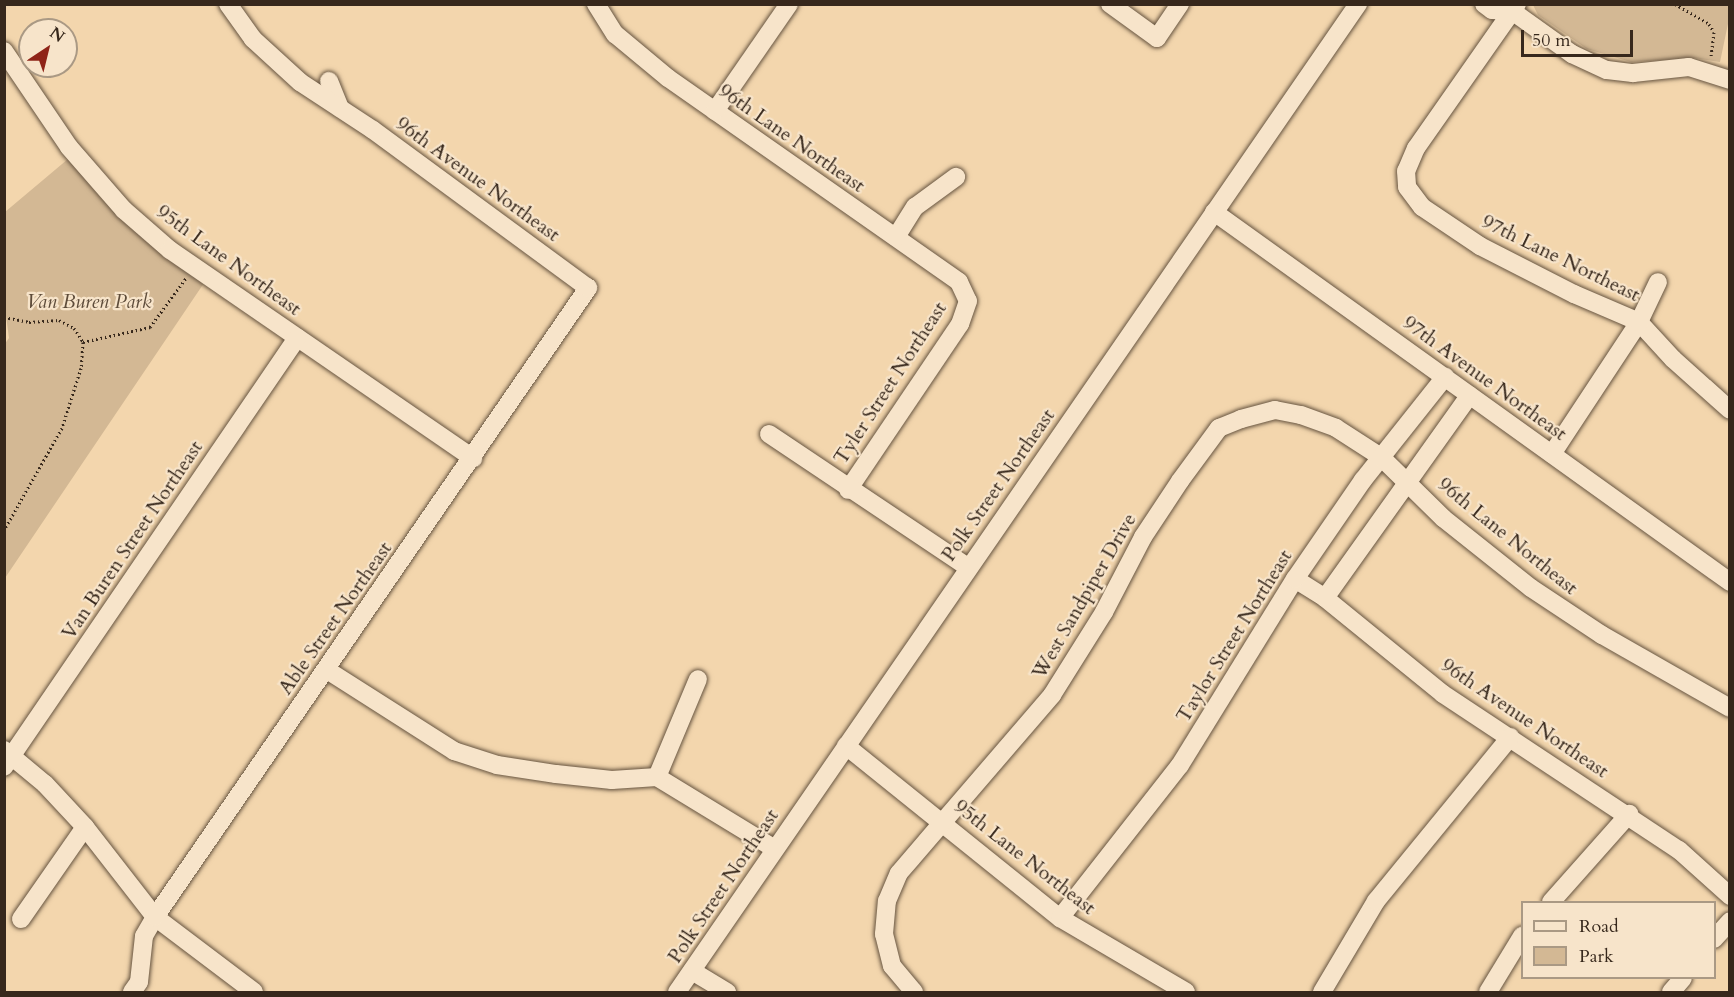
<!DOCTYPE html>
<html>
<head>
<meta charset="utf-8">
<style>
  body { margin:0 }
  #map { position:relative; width:1734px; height:997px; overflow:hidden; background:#f3d6ad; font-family:Cardo,serif }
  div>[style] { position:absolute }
  .green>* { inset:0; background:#d3b894 }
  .path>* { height:3px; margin-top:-1.5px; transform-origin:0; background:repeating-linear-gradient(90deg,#37281c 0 1.5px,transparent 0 4.5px) }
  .roads { filter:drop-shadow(0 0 2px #665440) drop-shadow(0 0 2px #665440) }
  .minor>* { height:18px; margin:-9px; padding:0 9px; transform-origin:9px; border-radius:9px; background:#f7e4ca }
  span { translate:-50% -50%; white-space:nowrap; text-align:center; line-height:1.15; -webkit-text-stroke:4.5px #f7e4ca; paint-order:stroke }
  .street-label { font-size:20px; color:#37281c }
  .park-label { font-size:20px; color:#5e4c3a; font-style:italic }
  .frame { position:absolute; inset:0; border:6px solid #37281c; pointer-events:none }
  .legend { position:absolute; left:1521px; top:901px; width:195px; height:78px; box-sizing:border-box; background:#f7e4ca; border:2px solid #aa9984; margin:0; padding:8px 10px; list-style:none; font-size:18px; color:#37281c }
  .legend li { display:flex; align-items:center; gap:12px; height:30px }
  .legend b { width:30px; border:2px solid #aa9984 }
  .north { position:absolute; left:18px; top:18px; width:60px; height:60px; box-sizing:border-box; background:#f7e4ca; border:2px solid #aa9984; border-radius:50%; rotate:35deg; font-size:16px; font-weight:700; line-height:24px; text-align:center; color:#37281c }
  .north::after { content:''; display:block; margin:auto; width:21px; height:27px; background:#8f2418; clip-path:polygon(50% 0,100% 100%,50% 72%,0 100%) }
  .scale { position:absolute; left:1521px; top:30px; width:112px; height:27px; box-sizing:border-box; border:3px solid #37281c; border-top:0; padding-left:8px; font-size:18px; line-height:21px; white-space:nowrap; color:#37281c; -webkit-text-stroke:4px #f7e4ca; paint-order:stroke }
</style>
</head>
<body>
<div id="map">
  <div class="green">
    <i style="clip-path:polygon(1533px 5px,1729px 5px,1729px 19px,1720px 62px,1694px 58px,1631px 62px,1587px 49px,1538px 15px)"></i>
    <i style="clip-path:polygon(68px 159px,100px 197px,141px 235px,204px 283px,5px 578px,4px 345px,9px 338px,4px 301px,5px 212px)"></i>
  </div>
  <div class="path">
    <i style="left:1675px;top:4px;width:39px;rotate:30deg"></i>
    <i style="left:1709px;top:24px;width:9px;rotate:58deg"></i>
    <i style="left:1714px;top:32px;width:26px;rotate:97deg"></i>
    <i style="left:4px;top:317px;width:25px;rotate:11deg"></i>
    <i style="left:29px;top:322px;width:30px;rotate:-4deg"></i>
    <i style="left:59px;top:320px;width:17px;rotate:28deg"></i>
    <i style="left:74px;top:328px;width:17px;rotate:57deg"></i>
    <i style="left:83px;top:342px;width:26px;rotate:94deg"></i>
    <i style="left:81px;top:368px;width:63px;rotate:107.6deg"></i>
    <i style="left:62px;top:428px;width:117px;rotate:119.6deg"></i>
    <i style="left:83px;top:342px;width:69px;rotate:-12.6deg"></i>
    <i style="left:150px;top:327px;width:61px;rotate:-53.7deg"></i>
  </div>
  <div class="roads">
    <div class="minor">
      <i style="left:596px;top:4px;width:36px;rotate:58deg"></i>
      <i style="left:615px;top:34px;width:69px;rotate:39.7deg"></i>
      <i style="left:668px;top:78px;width:355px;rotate:35deg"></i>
      <i style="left:959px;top:282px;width:21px;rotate:65deg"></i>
      <i style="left:968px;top:301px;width:24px;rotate:109deg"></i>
      <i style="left:960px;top:324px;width:200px;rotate:124deg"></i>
      <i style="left:1110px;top:4px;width:58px;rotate:35.9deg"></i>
      <i style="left:1157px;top:38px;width:41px;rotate:-55.9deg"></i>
      <i style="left:1484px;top:4px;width:10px;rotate:37deg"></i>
      <i style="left:1492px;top:10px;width:20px;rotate:3deg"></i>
      <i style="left:1512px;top:11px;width:74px;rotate:35.6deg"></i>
      <i style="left:1572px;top:54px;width:38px;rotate:25deg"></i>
      <i style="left:1607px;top:70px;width:26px;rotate:7deg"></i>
      <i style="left:1633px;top:73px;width:56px;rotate:-6.1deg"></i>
      <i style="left:1689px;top:67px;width:43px;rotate:17.6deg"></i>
      <i style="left:1517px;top:4px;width:176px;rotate:125deg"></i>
      <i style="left:1416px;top:148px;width:25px;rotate:113deg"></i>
      <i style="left:1406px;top:171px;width:16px;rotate:86deg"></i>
      <i style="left:1407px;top:187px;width:25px;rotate:53deg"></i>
      <i style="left:1422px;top:207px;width:70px;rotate:33.9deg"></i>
      <i style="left:1480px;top:246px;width:106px;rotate:27.1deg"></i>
      <i style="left:1574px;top:294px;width:71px;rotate:23.3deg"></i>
      <i style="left:1639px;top:322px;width:50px;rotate:47.4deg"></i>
      <i style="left:1673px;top:359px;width:76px;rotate:41.8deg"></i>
      <i style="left:4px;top:51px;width:116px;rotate:55.9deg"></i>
      <i style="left:69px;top:147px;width:84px;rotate:48.9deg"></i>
      <i style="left:124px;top:210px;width:61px;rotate:41deg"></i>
      <i style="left:170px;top:250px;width:368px;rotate:34.5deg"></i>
      <i style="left:329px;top:81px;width:29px;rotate:68deg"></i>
      <i style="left:715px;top:111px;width:130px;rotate:-55.3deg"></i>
      <i style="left:1214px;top:212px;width:635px;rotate:35.64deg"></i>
      <i style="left:896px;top:237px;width:36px;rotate:-58deg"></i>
      <i style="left:915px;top:207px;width:51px;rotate:-36.2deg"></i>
      <i style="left:769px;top:434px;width:239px;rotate:33.8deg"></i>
      <i style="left:1552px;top:454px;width:158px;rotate:-56.6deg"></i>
      <i style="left:1639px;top:322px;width:44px;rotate:-64.6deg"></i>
      <i style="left:1295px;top:579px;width:36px;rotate:32deg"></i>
      <i style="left:1325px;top:598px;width:152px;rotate:39.1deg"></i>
      <i style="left:1443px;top:694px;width:283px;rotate:33.5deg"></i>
      <i style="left:1679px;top:850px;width:69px;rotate:42deg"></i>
      <i style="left:1325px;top:598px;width:249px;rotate:-54.5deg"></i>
      <i style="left:327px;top:670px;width:151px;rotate:32.5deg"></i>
      <i style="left:454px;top:751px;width:45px;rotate:18deg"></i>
      <i style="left:497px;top:765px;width:60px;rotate:8.7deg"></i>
      <i style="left:556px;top:774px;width:56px;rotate:6.1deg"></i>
      <i style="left:612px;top:780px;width:45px;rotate:-3.8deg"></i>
      <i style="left:657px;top:777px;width:138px;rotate:31.4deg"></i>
      <i style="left:846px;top:746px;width:275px;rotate:38.8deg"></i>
      <i style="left:1060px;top:918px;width:146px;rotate:30.4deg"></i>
      <i style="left:4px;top:750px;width:53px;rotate:39.7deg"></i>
      <i style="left:45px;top:784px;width:59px;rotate:47.1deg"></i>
      <i style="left:85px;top:827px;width:114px;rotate:52.1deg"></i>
      <i style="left:155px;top:917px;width:124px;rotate:37.1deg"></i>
      <i style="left:4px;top:767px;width:520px;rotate:-55.67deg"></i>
      <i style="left:657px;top:777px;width:106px;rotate:-67.3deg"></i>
      <i style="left:1551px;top:902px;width:118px;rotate:-48.4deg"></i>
      <i style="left:1060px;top:918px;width:194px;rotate:-51.9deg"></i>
      <i style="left:1180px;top:765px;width:219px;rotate:-58.3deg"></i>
      <i style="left:1295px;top:579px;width:120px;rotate:-55.5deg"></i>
      <i style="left:1363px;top:480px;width:132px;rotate:-51.5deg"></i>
      <i style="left:21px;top:919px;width:112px;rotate:-55.2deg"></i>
      <i style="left:1714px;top:939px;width:24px;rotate:-48deg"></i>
      <i style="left:692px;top:971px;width:41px;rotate:31deg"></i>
      <i style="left:132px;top:992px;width:12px;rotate:-55deg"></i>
      <i style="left:139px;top:982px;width:46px;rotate:-83.8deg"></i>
      <i style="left:144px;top:936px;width:22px;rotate:-60deg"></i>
      <i style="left:155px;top:917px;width:764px;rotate:-55.46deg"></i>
      <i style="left:588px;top:288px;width:267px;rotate:-143.7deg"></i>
      <i style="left:373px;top:130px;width:87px;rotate:-146.7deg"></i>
      <i style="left:300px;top:82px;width:64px;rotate:-137.5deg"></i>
      <i style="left:253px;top:39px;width:43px;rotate:-125.5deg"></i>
      <i style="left:677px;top:992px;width:1200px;rotate:-55.42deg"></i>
      <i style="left:914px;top:992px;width:34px;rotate:-130deg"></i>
      <i style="left:892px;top:966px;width:33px;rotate:-104deg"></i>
      <i style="left:884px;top:934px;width:33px;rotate:-85deg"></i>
      <i style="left:887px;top:901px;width:30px;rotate:-67deg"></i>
      <i style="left:899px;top:873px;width:235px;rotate:-49.3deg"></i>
      <i style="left:1052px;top:695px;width:98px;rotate:-57.9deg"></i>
      <i style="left:1104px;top:612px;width:85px;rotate:-62.5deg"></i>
      <i style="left:1143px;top:537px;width:67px;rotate:-56.5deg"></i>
      <i style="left:1180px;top:481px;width:66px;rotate:-53.7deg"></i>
      <i style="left:1219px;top:428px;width:24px;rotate:-22deg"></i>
      <i style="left:1241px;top:419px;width:35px;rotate:-15deg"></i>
      <i style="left:1275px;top:410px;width:26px;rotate:11deg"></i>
      <i style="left:1301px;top:415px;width:37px;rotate:20deg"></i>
      <i style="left:1336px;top:428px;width:54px;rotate:32.8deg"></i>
      <i style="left:1381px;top:457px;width:87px;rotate:44.5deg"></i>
      <i style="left:1443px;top:518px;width:112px;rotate:38.5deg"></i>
      <i style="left:1531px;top:588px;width:85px;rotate:33.5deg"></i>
      <i style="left:1602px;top:635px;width:147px;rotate:29.7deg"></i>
      <i style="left:1322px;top:992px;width:106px;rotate:-59.3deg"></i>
      <i style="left:1376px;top:901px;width:212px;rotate:-50.7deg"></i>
      <i style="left:1488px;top:992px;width:66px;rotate:-58.7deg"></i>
      <i style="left:1671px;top:992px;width:18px;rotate:-49deg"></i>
    </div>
  </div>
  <div class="street-label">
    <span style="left:792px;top:138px;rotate:35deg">96th Lane Northeast</span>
    <span style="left:478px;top:179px;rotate:36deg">96th Avenue Northeast</span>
    <span style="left:1561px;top:258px;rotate:26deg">97th Lane Northeast</span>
    <span style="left:229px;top:260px;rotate:36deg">95th Lane Northeast</span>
    <span style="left:1485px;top:378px;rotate:36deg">97th Avenue Northeast</span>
    <span style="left:890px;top:383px;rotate:-57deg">Tyler Street Northeast</span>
    <span style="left:998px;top:485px;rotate:-55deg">Polk Street Northeast</span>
    <span style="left:1508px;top:536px;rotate:39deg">96th Lane Northeast</span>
    <span style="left:132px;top:540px;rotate:-56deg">Van Buren Street Northeast</span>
    <span style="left:1084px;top:596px;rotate:-60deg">West Sandpiper Drive</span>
    <span style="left:335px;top:618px;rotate:-55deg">Able Street Northeast</span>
    <span style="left:1234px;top:636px;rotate:-58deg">Taylor Street Northeast</span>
    <span style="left:1525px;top:718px;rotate:34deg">96th Avenue Northeast</span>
    <span style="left:1025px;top:857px;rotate:38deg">95th Lane Northeast</span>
    <span style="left:723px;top:886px;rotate:-56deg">Polk Street Northeast</span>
  </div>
  <div class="park-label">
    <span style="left:89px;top:301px">Van Buren Park</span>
  </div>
  <div class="frame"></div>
  <ul class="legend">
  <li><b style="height:8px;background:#f7e4ca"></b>Road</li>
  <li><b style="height:16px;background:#d3b894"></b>Park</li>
  </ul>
  <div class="north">N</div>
  <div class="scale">50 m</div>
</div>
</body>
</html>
